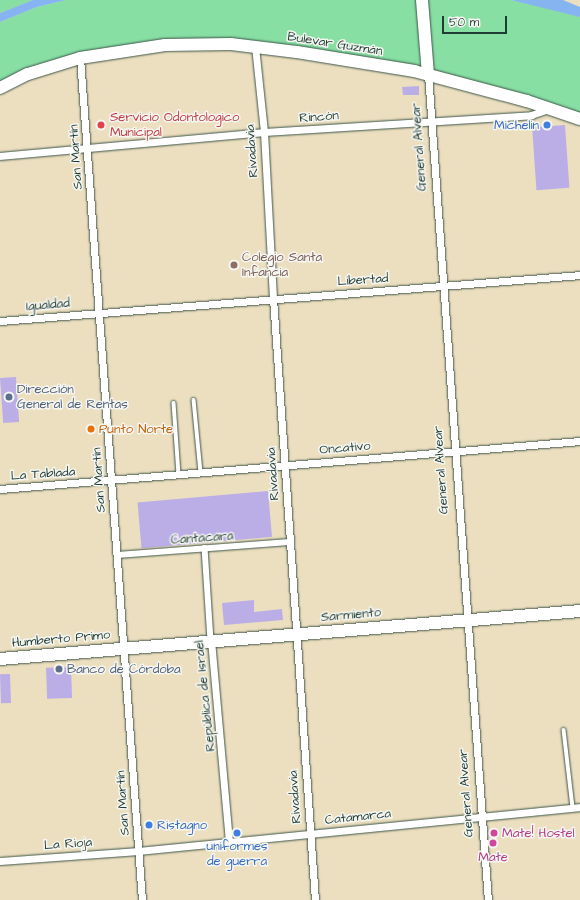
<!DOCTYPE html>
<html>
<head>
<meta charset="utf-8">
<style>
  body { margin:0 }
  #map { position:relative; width:580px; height:900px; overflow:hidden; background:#ecdfbf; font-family:"Architects Daughter",sans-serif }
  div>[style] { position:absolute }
  .green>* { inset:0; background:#87dfa3 }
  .water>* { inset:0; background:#85b4f0 }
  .building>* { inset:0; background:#bbaee7; transform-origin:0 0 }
  .roads { filter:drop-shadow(0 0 1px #3e5549) drop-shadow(0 0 1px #3e5549) }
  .service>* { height:3.5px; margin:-1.75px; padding:0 1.75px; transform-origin:1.75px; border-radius:1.75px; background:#fff }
  .pedestrian>* { height:5.5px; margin:-2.75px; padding:0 2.75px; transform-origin:2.75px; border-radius:2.75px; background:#fff }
  .minor>* { height:7px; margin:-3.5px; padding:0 3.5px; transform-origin:3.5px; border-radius:3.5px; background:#fff }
  .primary>* { height:12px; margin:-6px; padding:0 6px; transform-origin:6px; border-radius:6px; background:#fff }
  .dots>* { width:11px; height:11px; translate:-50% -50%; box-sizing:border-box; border:2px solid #f6f6f2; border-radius:50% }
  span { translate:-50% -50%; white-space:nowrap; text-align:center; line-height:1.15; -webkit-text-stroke:3px #f6f6f2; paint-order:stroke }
  .street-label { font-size:13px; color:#1f3d34 }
  .health-label { font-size:13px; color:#be3a42 }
  .left { translate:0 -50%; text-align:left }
  .shop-label { font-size:13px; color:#366cbe }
  .right { translate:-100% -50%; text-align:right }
  .education-label { font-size:13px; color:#785e54 }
  .service-label { font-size:13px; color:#4e5e75 }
  .food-label { font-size:13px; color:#c56008 }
  .hotel-label { font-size:13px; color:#b23c85 }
  .scale { position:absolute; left:442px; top:16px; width:65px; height:18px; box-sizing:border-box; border:2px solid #1f3d34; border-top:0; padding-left:5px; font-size:12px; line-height:14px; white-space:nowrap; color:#1f3d34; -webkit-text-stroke:3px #f6f6f2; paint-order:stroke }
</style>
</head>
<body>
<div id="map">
  <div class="green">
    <i style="clip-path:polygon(0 0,33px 0,0 13px)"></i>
    <i style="clip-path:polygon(66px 0,511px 0,556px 9px,580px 17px,580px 119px,486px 90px,255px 46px,118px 51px,0 88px,0 22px,37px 7px)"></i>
  </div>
  <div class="water">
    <i style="clip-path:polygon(33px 0,66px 0,37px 7px,0 22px,0 13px)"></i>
    <i style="clip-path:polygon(511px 0,563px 0,580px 7px,580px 17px)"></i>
  </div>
  <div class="building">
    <i style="clip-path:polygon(419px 86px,419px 95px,403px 95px,402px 87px)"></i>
    <i style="left:565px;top:125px;width:63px;height:33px;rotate:86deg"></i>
    <i style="left:16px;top:377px;width:45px;height:16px;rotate:86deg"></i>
    <i style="left:268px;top:491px;width:46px;height:131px;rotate:85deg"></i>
    <i style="clip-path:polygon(254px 600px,254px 612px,282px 609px,283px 620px,224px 625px,222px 603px)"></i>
    <i style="left:71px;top:667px;width:31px;height:25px;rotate:88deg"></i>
    <i style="left:10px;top:674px;width:29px;height:10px;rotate:88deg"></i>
  </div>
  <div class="roads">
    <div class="service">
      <i style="left:194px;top:400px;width:73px;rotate:84.5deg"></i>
      <i style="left:174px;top:403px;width:72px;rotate:86deg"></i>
      <i style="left:564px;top:730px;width:79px;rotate:83.4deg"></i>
    </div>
    <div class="pedestrian">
      <i style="left:205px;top:548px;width:92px;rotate:86.3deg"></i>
      <i style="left:117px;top:555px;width:173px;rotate:-4.3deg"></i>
    </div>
    <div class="minor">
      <i style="left:255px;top:46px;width:86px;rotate:84deg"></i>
      <i style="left:264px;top:132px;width:166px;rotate:86.9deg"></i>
      <i style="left:273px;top:298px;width:603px;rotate:86.01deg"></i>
      <i style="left:80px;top:58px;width:844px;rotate:85.79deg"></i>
      <i style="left:428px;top:74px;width:828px;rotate:85.85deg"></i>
      <i style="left:0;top:156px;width:265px;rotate:-5.2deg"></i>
      <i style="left:264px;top:132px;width:268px;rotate:-3.6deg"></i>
      <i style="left:531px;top:115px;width:18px;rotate:-19deg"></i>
      <i style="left:0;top:321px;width:582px;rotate:-4.53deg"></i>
      <i style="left:0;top:489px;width:582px;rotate:-4.73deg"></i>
      <i style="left:211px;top:640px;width:203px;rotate:84.9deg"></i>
      <i style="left:0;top:861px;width:139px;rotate:-4.1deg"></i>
      <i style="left:139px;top:851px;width:443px;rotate:-5.7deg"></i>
    </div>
    <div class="primary">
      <i style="left:422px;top:0;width:74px;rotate:85.4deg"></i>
      <i style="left:0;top:88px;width:31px;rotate:-27deg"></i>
      <i style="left:28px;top:74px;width:54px;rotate:-17.1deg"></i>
      <i style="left:80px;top:58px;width:86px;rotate:-8.7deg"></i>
      <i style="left:165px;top:45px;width:66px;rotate:-0.9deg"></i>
      <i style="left:231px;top:44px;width:66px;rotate:6.9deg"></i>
      <i style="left:297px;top:52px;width:119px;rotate:9.2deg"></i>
      <i style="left:414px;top:71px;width:117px;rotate:14.9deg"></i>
      <i style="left:527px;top:101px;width:56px;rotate:18.8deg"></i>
      <i style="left:0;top:659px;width:582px;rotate:-4.73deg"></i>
    </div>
  </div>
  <div class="dots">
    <i style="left:101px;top:125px;background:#e0444e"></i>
    <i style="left:547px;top:125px;background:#3f7fe0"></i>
    <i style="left:234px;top:265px;background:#8d6e63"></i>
    <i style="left:9px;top:397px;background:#5c6f8a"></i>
    <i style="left:91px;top:429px;background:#e8710a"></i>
    <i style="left:59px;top:669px;background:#5c6f8a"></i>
    <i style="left:149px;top:825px;background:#3f7fe0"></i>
    <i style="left:237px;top:833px;background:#3f7fe0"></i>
    <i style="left:494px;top:833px;background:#d1479c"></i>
    <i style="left:493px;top:843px;background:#d1479c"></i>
  </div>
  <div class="street-label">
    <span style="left:335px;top:44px;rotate:9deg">Bulevar Guzmán</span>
    <span style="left:319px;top:117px;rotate:-4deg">Rincón</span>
    <span style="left:419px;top:147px;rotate:-94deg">General Alvear</span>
    <span style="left:252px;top:151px;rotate:-94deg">Rivadavia</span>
    <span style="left:76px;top:157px;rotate:-94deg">San Martín</span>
    <span style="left:363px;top:280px;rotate:-4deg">Libertad</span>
    <span style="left:48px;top:305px;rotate:-5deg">Igualdad</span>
    <span style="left:345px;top:448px;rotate:-5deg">Oncativo</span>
    <span style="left:441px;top:470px;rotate:-94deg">General Alvear</span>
    <span style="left:43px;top:474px;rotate:-4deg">La Tablada</span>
    <span style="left:273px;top:474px;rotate:-94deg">Rivadavia</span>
    <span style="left:99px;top:480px;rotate:-94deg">San Martín</span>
    <span style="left:202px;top:538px;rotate:-4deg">Cantacara</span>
    <span style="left:351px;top:615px;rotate:-5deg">Sarmiento</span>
    <span style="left:61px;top:639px;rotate:-5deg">Humberto Primo</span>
    <span style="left:205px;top:696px;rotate:-96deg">República de Israel</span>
    <span style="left:466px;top:793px;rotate:-94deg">General Alvear</span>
    <span style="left:295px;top:797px;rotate:-94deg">Rivadavia</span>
    <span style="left:123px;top:803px;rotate:-94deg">San Martín</span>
    <span style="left:358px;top:817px;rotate:-6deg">Catamarca</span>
    <span style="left:68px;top:844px;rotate:-4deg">La Rioja</span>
  </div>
  <div class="health-label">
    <span class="left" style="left:110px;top:125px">Servicio Odontologico<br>Municipal</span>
  </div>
  <div class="shop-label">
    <span class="right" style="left:539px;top:125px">Michelin</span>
    <span class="left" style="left:157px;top:825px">Ristagno</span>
    <span style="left:237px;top:854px">uniformes<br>de guerra</span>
  </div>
  <div class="education-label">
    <span class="left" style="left:242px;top:265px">Colegio Santa<br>Infancia</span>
  </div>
  <div class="service-label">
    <span class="left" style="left:17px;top:397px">Dirección<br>General de Rentas</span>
    <span class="left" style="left:67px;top:669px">Banco de Córdoba</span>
  </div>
  <div class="food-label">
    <span class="left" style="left:99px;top:429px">Punto Norte</span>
  </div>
  <div class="hotel-label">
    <span class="left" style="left:502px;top:833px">Mate! Hostel</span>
    <span style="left:493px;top:857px">Mate</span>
  </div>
  <div class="scale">50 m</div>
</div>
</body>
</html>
